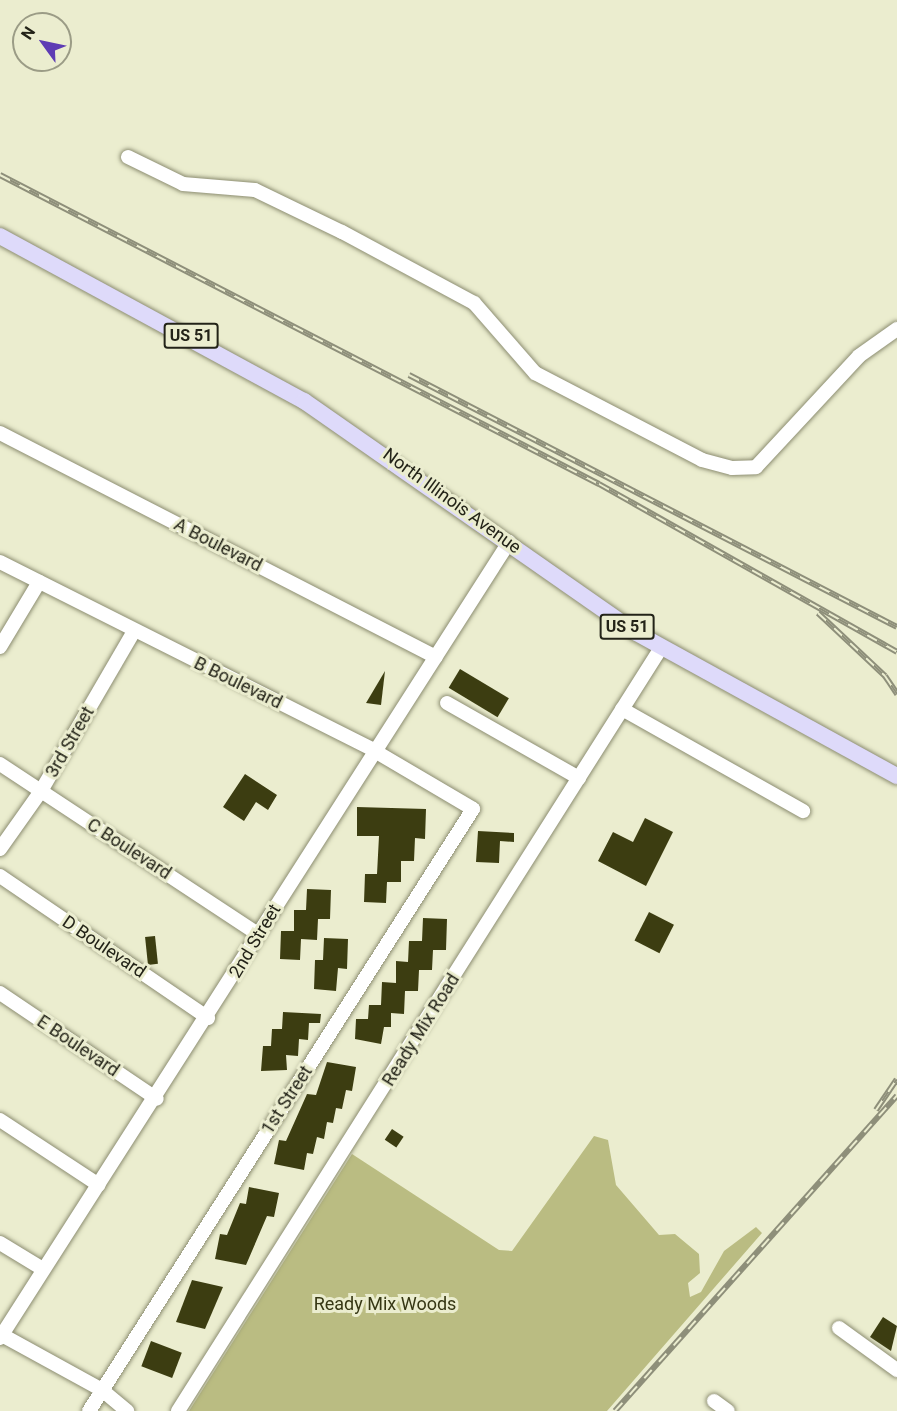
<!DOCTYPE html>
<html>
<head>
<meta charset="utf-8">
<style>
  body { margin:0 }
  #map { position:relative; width:897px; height:1411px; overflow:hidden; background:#ebedcf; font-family:Roboto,sans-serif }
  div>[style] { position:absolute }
  .green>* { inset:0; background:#babc82 }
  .building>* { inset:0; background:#3c3d11; transform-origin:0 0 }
  .roads { filter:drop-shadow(0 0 2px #8c8d71) drop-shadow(0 0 2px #8c8d71) }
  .minor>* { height:14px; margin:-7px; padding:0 7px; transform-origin:7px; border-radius:7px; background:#fff }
  .major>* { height:16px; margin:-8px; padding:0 8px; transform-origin:8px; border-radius:8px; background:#dedafa }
  .rail>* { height:6px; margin-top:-3px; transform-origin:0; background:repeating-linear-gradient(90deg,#ebedcf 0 11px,#8e8f7a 0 22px); box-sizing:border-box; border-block:2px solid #8e8f7a }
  span { translate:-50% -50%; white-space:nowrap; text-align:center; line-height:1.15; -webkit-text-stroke:6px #ebedcf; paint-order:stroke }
  .shield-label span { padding:2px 4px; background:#ebedcf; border:2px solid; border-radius:4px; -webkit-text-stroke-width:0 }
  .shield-label { font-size:16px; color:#232318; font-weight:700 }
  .street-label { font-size:18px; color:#232318 }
  .park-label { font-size:18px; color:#363714 }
  .north { position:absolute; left:12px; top:12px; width:60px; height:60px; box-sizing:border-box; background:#ebedcf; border:2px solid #9b9c86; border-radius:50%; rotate:303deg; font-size:16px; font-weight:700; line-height:24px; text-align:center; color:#232318 }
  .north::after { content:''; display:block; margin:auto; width:21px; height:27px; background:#5e3cb4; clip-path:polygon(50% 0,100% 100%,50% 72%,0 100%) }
</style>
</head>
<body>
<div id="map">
  <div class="green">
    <i style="clip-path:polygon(594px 1136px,608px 1140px,616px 1185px,659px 1235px,675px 1234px,699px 1254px,700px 1273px,688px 1283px,690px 1297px,701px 1292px,724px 1251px,756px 1227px,762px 1233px,607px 1411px,189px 1411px,352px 1154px,499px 1250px,512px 1251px)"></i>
  </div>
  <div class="building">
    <i style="left:460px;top:669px;width:57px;height:22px;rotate:31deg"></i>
    <i style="clip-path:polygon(385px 671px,381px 705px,366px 703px)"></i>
    <i style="clip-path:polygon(245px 774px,277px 795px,268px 810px,256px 802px,244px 821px,223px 807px)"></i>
    <i style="clip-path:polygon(357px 807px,426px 809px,425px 839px,415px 838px,414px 861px,401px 861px,401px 882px,387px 882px,386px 903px,364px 902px,365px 874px,377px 874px,379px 836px,357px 836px)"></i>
    <i style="clip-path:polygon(645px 818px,673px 832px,646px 886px,598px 861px,613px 832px,633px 842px)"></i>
    <i style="clip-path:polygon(478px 831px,514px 833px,514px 842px,500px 841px,499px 863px,476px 862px)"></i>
    <i style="clip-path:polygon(307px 889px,331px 890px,330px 919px,318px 919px,317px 940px,301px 939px,300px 960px,280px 959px,281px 931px,294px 931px,294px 910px,306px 910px)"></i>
    <i style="left:649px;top:912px;width:28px;height:32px;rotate:27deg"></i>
    <i style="clip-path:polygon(423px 918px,447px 919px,446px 950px,433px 950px,432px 970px,419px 970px,418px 991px,405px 991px,404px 1014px,391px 1013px,391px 1027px,384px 1027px,381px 1044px,355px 1039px,356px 1019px,368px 1019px,369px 1005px,381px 1005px,382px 982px,396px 983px,396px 961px,408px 962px,409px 941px,422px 941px)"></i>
    <i style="left:155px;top:936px;width:28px;height:10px;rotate:84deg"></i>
    <i style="clip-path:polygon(324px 938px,348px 939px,347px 969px,338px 968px,336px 991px,314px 989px,315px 960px,323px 960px)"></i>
    <i style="clip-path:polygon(283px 1012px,321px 1014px,320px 1023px,309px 1023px,308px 1040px,299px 1039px,298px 1056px,286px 1055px,287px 1070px,261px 1071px,263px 1046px,271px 1046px,272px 1029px,282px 1029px)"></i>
    <i style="clip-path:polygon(327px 1062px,356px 1067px,352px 1091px,346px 1090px,342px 1109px,336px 1108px,333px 1123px,327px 1122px,324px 1139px,317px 1137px,313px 1154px,307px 1153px,304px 1170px,274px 1164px,279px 1140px,286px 1141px,307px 1094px,316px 1095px)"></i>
    <i style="left:392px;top:1129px;width:14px;height:13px;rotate:34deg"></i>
    <i style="clip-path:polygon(249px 1187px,279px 1193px,274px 1217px,267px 1216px,246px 1265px,215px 1259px,220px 1234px,227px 1235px,240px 1203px,246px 1204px)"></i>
    <i style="clip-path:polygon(192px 1280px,223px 1287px,205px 1329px,176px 1322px)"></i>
    <i style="clip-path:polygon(883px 1317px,897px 1326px,891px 1351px,870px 1337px)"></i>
    <i style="left:151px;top:1341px;width:33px;height:27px;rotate:21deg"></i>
  </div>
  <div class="roads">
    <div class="minor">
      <i style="left:128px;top:157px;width:61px;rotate:26.1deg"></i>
      <i style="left:183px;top:184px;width:72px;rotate:4.8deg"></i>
      <i style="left:255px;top:190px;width:97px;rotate:25.8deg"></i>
      <i style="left:342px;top:232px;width:150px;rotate:28.3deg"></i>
      <i style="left:474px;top:303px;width:93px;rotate:48.9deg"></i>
      <i style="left:535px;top:373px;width:188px;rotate:27.5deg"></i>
      <i style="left:702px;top:460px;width:31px;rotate:15deg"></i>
      <i style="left:732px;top:468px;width:24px;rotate:-2deg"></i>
      <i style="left:756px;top:467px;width:151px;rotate:-47.1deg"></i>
      <i style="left:859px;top:356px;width:47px;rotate:-35.4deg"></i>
      <i style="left:0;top:433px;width:490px;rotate:27.2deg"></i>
      <i style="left:0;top:562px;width:418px;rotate:26.7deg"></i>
      <i style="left:373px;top:750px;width:116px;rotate:30.5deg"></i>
      <i style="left:473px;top:809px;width:714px;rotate:122.53deg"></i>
      <i style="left:0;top:647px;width:76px;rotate:-59deg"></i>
      <i style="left:447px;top:703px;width:152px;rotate:29.6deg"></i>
      <i style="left:622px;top:709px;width:208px;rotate:29.4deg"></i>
      <i style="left:0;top:764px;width:309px;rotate:33.4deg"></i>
      <i style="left:0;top:849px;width:71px;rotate:-54.7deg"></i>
      <i style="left:41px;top:791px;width:185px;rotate:-59.8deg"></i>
      <i style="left:0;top:876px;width:252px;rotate:34.3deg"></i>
      <i style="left:0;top:993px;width:189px;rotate:34deg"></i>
      <i style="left:0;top:1120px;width:118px;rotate:33.3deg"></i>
      <i style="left:0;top:1243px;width:50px;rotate:31.2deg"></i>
      <i style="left:839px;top:1328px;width:72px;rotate:35.9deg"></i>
      <i style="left:2px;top:1335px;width:114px;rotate:28.8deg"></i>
      <i style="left:102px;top:1390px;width:33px;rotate:40deg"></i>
      <i style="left:0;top:1338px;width:945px;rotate:-57.4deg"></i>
      <i style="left:714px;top:1401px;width:17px;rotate:36deg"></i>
      <i style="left:178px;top:1411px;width:903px;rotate:-57.67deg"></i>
    </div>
    <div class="major">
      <i style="left:0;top:236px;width:346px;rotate:28.5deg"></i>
      <i style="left:304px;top:401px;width:404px;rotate:34.9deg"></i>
      <i style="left:635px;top:632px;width:299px;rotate:28.8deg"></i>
    </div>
  </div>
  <div class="rail">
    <i style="left:0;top:175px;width:674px;rotate:27.29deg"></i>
    <i style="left:599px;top:484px;width:342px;rotate:29.4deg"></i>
    <i style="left:409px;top:375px;width:549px;rotate:27.31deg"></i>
    <i style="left:818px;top:613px;width:92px;rotate:43.2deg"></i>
    <i style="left:885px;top:676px;width:22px;rotate:56deg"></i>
    <i style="left:876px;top:1110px;width:37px;rotate:-56deg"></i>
    <i style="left:615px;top:1411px;width:423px;rotate:-48.2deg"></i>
  </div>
  <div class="shield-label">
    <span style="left:191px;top:336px">US 51</span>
    <span style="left:627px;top:627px">US 51</span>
  </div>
  <div class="street-label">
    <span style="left:452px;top:501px;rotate:36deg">North Illinois Avenue</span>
    <span style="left:218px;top:545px;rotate:27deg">A Boulevard</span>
    <span style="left:238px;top:683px;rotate:26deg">B Boulevard</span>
    <span style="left:70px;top:742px;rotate:-60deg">3rd Street</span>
    <span style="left:129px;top:849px;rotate:33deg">C Boulevard</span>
    <span style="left:255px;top:941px;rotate:-59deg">2nd Street</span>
    <span style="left:104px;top:947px;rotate:34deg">D Boulevard</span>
    <span style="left:421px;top:1030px;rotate:-58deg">Ready Mix Road</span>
    <span style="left:78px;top:1046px;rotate:34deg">E Boulevard</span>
    <span style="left:287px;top:1100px;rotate:-57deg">1st Street</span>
  </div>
  <div class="park-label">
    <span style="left:385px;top:1304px">Ready Mix Woods</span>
  </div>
  <div class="north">N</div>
</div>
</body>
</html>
